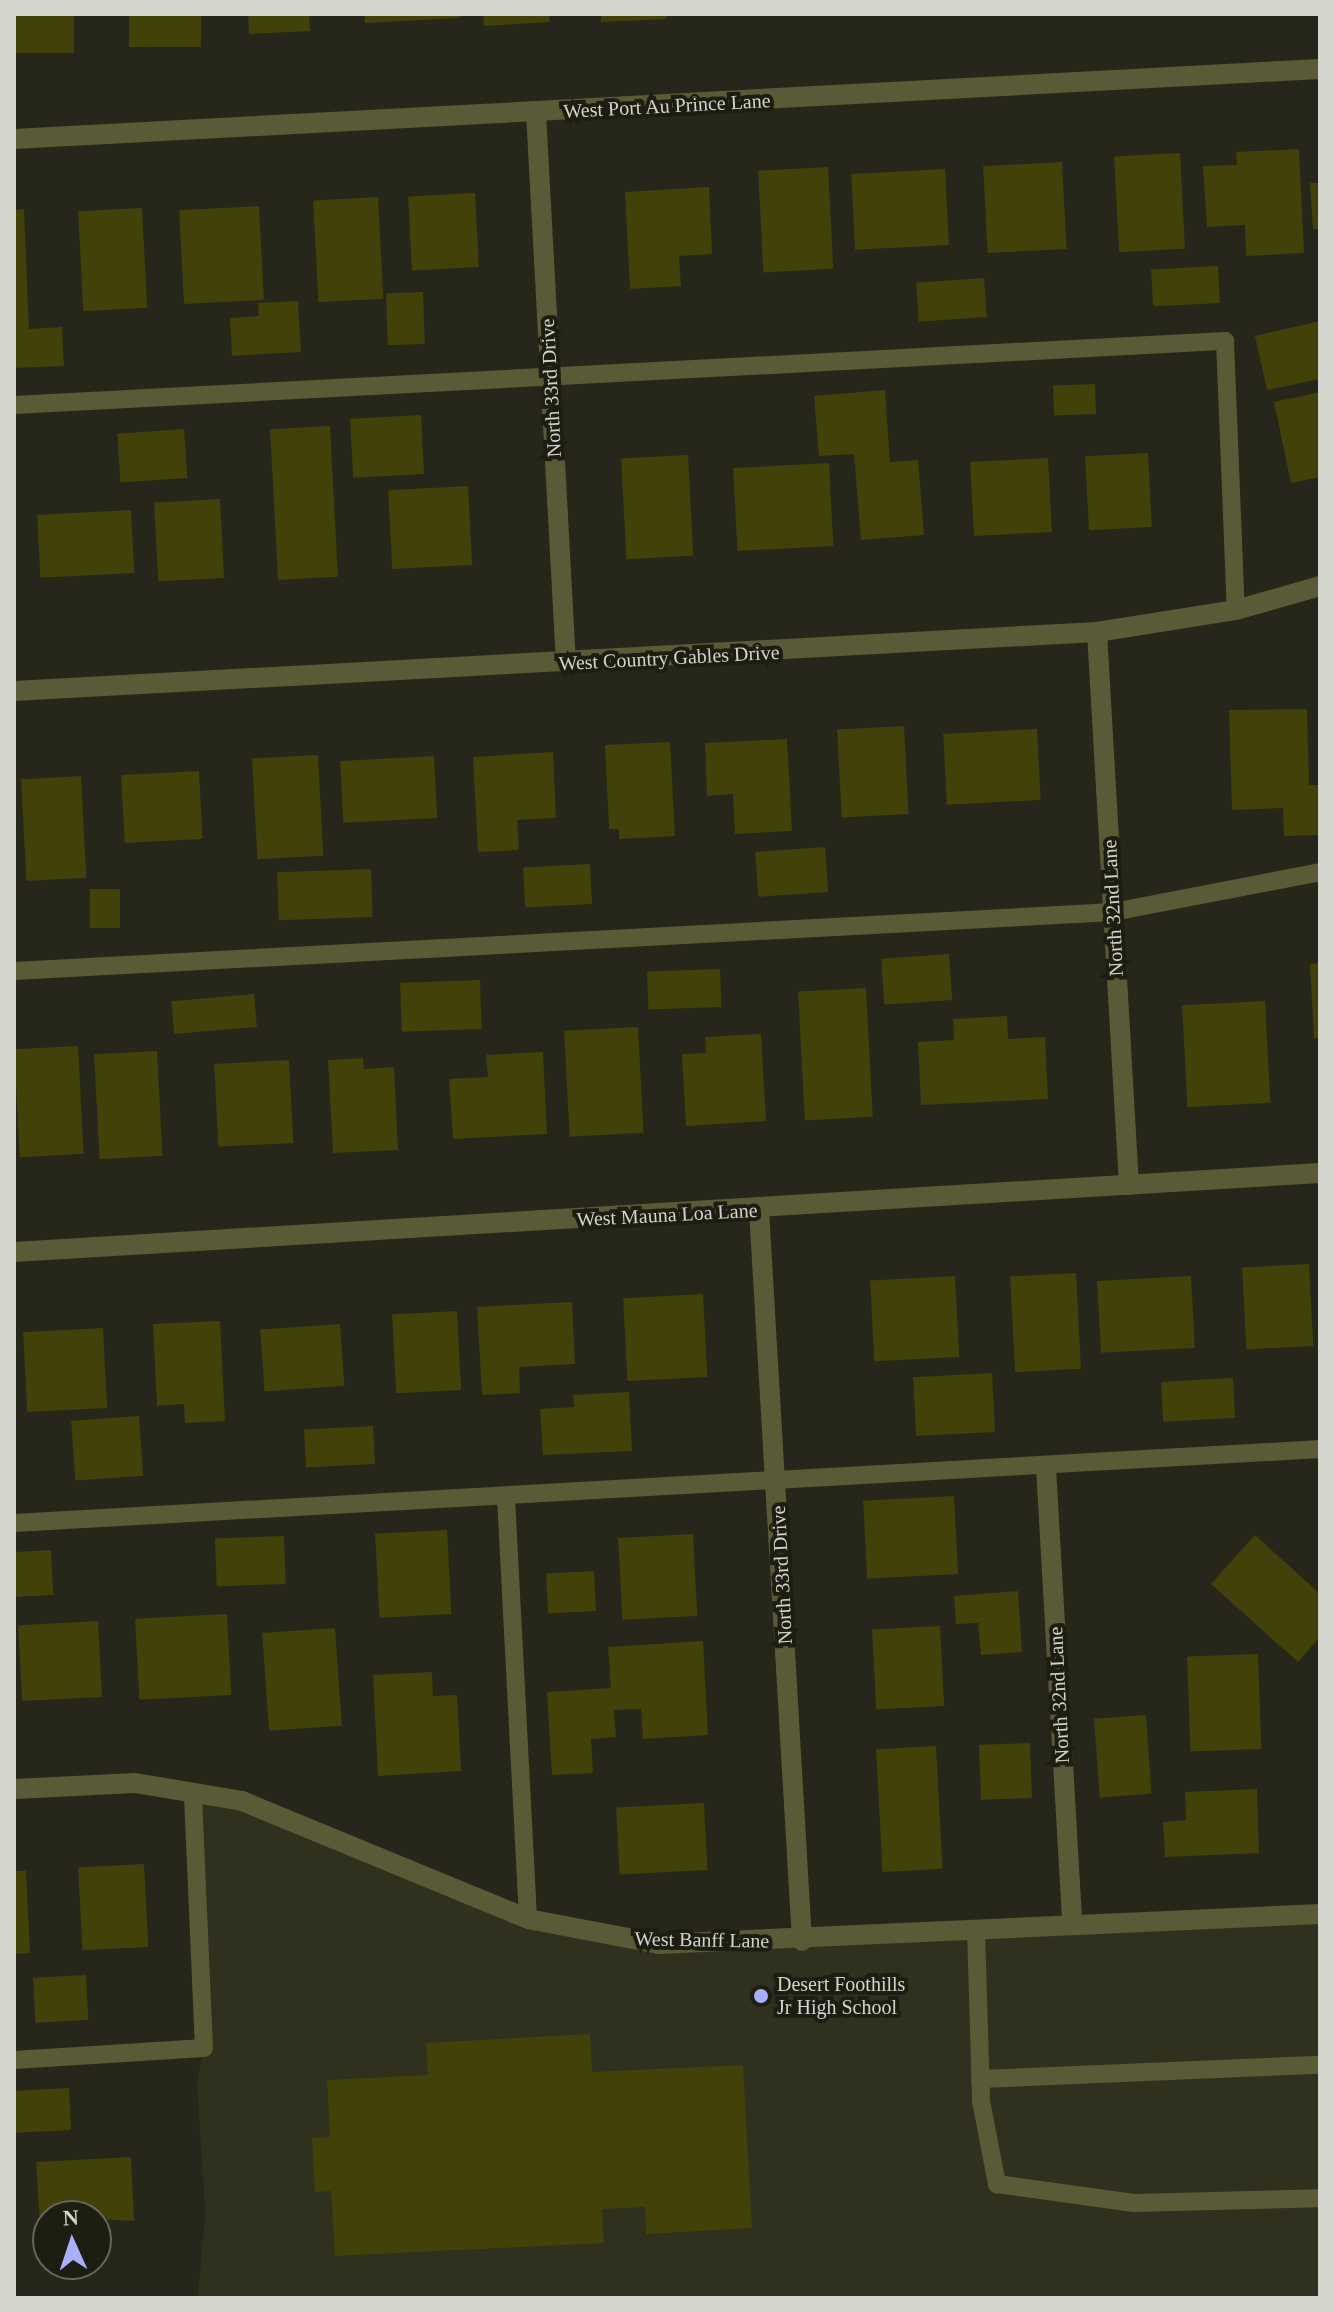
<!DOCTYPE html>
<html>
<head>
<meta charset="utf-8">
<style>
  body { margin:0 }
  #map { position:relative; width:1334px; height:2312px; overflow:hidden; background:#26261b; font-family:Georgia,serif }
  div>[style] { position:absolute }
  .built>* { inset:0; background:#30301e }
  .building>* { inset:0; background:#42410a; transform-origin:0 0 }
  .service>* { height:18px; margin:-9px; padding:0 9px; transform-origin:9px; border-radius:9px; background:#5a5a36 }
  .minor>* { height:20px; margin:-10px; padding:0 10px; transform-origin:10px; border-radius:10px; background:#5a5a36 }
  .dots>* { width:22px; height:22px; translate:-50% -50%; box-sizing:border-box; border:4px solid #1d1d12; border-radius:50% }
  span { translate:-50% -50%; white-space:nowrap; text-align:center; line-height:1.15; -webkit-text-stroke:8px #1d1d12; paint-order:stroke }
  .street-label { font-size:20px; color:#d3d4cc }
  .poi-label { font-size:20px; color:#d3d4cc }
  .left { translate:0 -50%; text-align:left }
  .frame { position:absolute; inset:0; border:16px solid #d3d4cc; pointer-events:none }
  .north { position:absolute; left:32px; top:2200px; width:80px; height:80px; box-sizing:border-box; background:#1d1d12; border:2px solid #66665c; border-radius:50%; rotate:357deg; font-size:22px; font-weight:700; line-height:32px; text-align:center; color:#d3d4cc }
  .north::after { content:''; display:block; margin:auto; width:28px; height:36px; background:#a6b1fc; clip-path:polygon(50% 0,100% 100%,50% 72%,0 100%) }
</style>
</head>
<body>
<div id="map">
  <div class="built">
    <i style="clip-path:polygon(193px 1793px,528px 1919px,659px 1944px,1320px 1914px,1320px 2298px,198px 2298px,205px 2213px,197px 2083px,204px 2048px)"></i>
  </div>
  <div class="building">
    <i style="left:14px;top:14px;width:60px;height:39px"></i>
    <i style="left:129px;top:14px;width:72px;height:33px"></i>
    <i style="clip-path:polygon(248px 14px,309px 14px,310px 31px,249px 34px)"></i>
    <i style="clip-path:polygon(364px 14px,459px 14px,460px 18px,365px 23px)"></i>
    <i style="clip-path:polygon(483px 14px,549px 14px,550px 22px,484px 26px)"></i>
    <i style="clip-path:polygon(601px 14px,666px 14px,667px 19px,601px 22px)"></i>
    <i style="clip-path:polygon(1299px 149px,1304px 253px,1246px 256px,1245px 225px,1207px 227px,1203px 166px,1237px 165px,1236px 152px)"></i>
    <i style="left:1180px;top:153px;width:96px;height:66px;rotate:87deg"></i>
    <i style="left:1062px;top:162px;width:87px;height:79px;rotate:87deg"></i>
    <i style="left:828px;top:167px;width:102px;height:70px;rotate:87deg"></i>
    <i style="left:945px;top:169px;width:76px;height:94px;rotate:87deg"></i>
    <i style="clip-path:polygon(1310px 183px,1320px 183px,1320px 229px,1313px 229px)"></i>
    <i style="clip-path:polygon(709px 187px,712px 254px,679px 256px,681px 286px,630px 289px,625px 192px)"></i>
    <i style="left:475px;top:193px;width:74px;height:67px;rotate:87deg"></i>
    <i style="left:378px;top:197px;width:102px;height:65px;rotate:87deg"></i>
    <i style="left:259px;top:206px;width:94px;height:80px;rotate:87deg"></i>
    <i style="left:142px;top:208px;width:100px;height:64px;rotate:87deg"></i>
    <i style="clip-path:polygon(24px 209px,29px 329px,62px 327px,64px 366px,14px 368px,14px 210px)"></i>
    <i style="left:1218px;top:266px;width:37px;height:67px;rotate:87deg"></i>
    <i style="left:984px;top:278px;width:39px;height:68px;rotate:86deg"></i>
    <i style="left:423px;top:292px;width:52px;height:37px;rotate:88deg"></i>
    <i style="clip-path:polygon(298px 301px,301px 352px,232px 356px,230px 318px,259px 316px,258px 303px)"></i>
    <i style="clip-path:polygon(1320px 321px,1320px 379px,1267px 390px,1255px 336px)"></i>
    <i style="left:1095px;top:384px;width:30px;height:42px;rotate:88deg"></i>
    <i style="clip-path:polygon(885px 390px,890px 462px,918px 460px,924px 535px,861px 540px,854px 454px,819px 456px,814px 396px)"></i>
    <i style="clip-path:polygon(1320px 392px,1320px 477px,1291px 483px,1274px 402px)"></i>
    <i style="left:421px;top:415px;width:59px;height:71px;rotate:87deg"></i>
    <i style="left:330px;top:426px;width:151px;height:60px;rotate:87deg"></i>
    <i style="left:184px;top:429px;width:49px;height:67px;rotate:86deg"></i>
    <i style="left:1148px;top:453px;width:74px;height:63px;rotate:87deg"></i>
    <i style="left:688px;top:455px;width:101px;height:67px;rotate:87deg"></i>
    <i style="left:1048px;top:458px;width:74px;height:78px;rotate:87deg"></i>
    <i style="left:829px;top:463px;width:83px;height:96px;rotate:87deg"></i>
    <i style="left:468px;top:486px;width:79px;height:80px;rotate:87deg"></i>
    <i style="left:220px;top:499px;width:79px;height:66px;rotate:87deg"></i>
    <i style="left:131px;top:510px;width:63px;height:94px;rotate:87deg"></i>
    <i style="clip-path:polygon(1307px 709px,1309px 785px,1320px 785px,1320px 835px,1284px 836px,1283px 808px,1232px 810px,1229px 710px)"></i>
    <i style="left:904px;top:726px;width:88px;height:67px;rotate:87deg"></i>
    <i style="left:1037px;top:729px;width:71px;height:94px;rotate:87deg"></i>
    <i style="clip-path:polygon(787px 739px,792px 831px,735px 834px,733px 794px,707px 796px,705px 743px)"></i>
    <i style="clip-path:polygon(670px 742px,675px 836px,619px 839px,619px 829px,609px 829px,605px 745px)"></i>
    <i style="clip-path:polygon(553px 752px,556px 818px,517px 820px,519px 850px,478px 852px,473px 757px)"></i>
    <i style="left:318px;top:755px;width:101px;height:66px;rotate:87deg"></i>
    <i style="left:434px;top:756px;width:62px;height:94px;rotate:87deg"></i>
    <i style="left:199px;top:771px;width:68px;height:78px;rotate:87deg"></i>
    <i style="left:81px;top:776px;width:102px;height:60px;rotate:87deg"></i>
    <i style="left:825px;top:847px;width:45px;height:70px;rotate:86deg"></i>
    <i style="left:590px;top:864px;width:40px;height:67px;rotate:87deg"></i>
    <i style="left:371px;top:869px;width:48px;height:94px;rotate:88deg"></i>
    <i style="left:90px;top:889px;width:30px;height:39px"></i>
    <i style="left:949px;top:954px;width:46px;height:68px;rotate:86deg"></i>
    <i style="clip-path:polygon(1320px 963px,1320px 1038px,1314px 1038px,1310px 964px)"></i>
    <i style="left:720px;top:969px;width:38px;height:73px;rotate:88deg"></i>
    <i style="left:480px;top:980px;width:49px;height:80px;rotate:88deg"></i>
    <i style="left:866px;top:988px;width:129px;height:68px;rotate:87deg"></i>
    <i style="left:254px;top:994px;width:33px;height:83px;rotate:85deg"></i>
    <i style="left:1265px;top:1001px;width:102px;height:83px;rotate:87deg"></i>
    <i style="clip-path:polygon(1007px 1016px,1008px 1039px,1045px 1037px,1048px 1099px,921px 1105px,918px 1042px,954px 1040px,953px 1019px)"></i>
    <i style="left:638px;top:1027px;width:106px;height:74px;rotate:87deg"></i>
    <i style="clip-path:polygon(761px 1034px,766px 1121px,686px 1126px,682px 1054px,706px 1053px,705px 1037px)"></i>
    <i style="left:78px;top:1046px;width:108px;height:64px;rotate:87deg"></i>
    <i style="left:157px;top:1051px;width:105px;height:63px;rotate:87deg"></i>
    <i style="clip-path:polygon(543px 1052px,547px 1134px,453px 1139px,449px 1079px,488px 1077px,486px 1055px)"></i>
    <i style="clip-path:polygon(363px 1058px,364px 1069px,394px 1067px,398px 1150px,333px 1153px,328px 1060px)"></i>
    <i style="left:289px;top:1060px;width:83px;height:75px;rotate:87deg"></i>
    <i style="left:1309px;top:1264px;width:82px;height:67px;rotate:87deg"></i>
    <i style="left:1076px;top:1273px;width:96px;height:66px;rotate:87deg"></i>
    <i style="left:955px;top:1276px;width:81px;height:85px;rotate:87deg"></i>
    <i style="left:1191px;top:1276px;width:72px;height:94px;rotate:87deg"></i>
    <i style="left:703px;top:1294px;width:83px;height:80px;rotate:87deg"></i>
    <i style="clip-path:polygon(572px 1302px,575px 1364px,519px 1367px,520px 1393px,482px 1395px,477px 1307px)"></i>
    <i style="left:457px;top:1311px;width:79px;height:65px;rotate:87deg"></i>
    <i style="clip-path:polygon(220px 1321px,225px 1421px,185px 1423px,184px 1404px,157px 1406px,153px 1324px)"></i>
    <i style="left:340px;top:1324px;width:62px;height:80px;rotate:86deg"></i>
    <i style="left:103px;top:1328px;width:80px;height:80px;rotate:87deg"></i>
    <i style="left:992px;top:1373px;width:59px;height:79px;rotate:87deg"></i>
    <i style="left:1233px;top:1378px;width:40px;height:72px;rotate:87deg"></i>
    <i style="clip-path:polygon(629px 1392px,632px 1451px,543px 1455px,540px 1409px,574px 1407px,573px 1395px)"></i>
    <i style="left:139px;top:1416px;width:60px;height:68px;rotate:86deg"></i>
    <i style="left:373px;top:1426px;width:38px;height:69px;rotate:87deg"></i>
    <i style="left:954px;top:1496px;width:78px;height:91px;rotate:87deg"></i>
    <i style="left:447px;top:1530px;width:84px;height:72px;rotate:87deg"></i>
    <i style="left:693px;top:1534px;width:82px;height:75px;rotate:87deg"></i>
    <i style="clip-path:polygon(1255px 1535px,1320px 1594px,1320px 1637px,1298px 1662px,1211px 1584px)"></i>
    <i style="left:284px;top:1536px;width:48px;height:69px;rotate:88deg"></i>
    <i style="left:51px;top:1550px;width:45px;height:37px;rotate:87deg"></i>
    <i style="left:594px;top:1571px;width:40px;height:48px;rotate:87deg"></i>
    <i style="clip-path:polygon(1018px 1591px,1022px 1652px,981px 1655px,978px 1623px,956px 1624px,954px 1596px)"></i>
    <i style="left:227px;top:1614px;width:81px;height:92px;rotate:87deg"></i>
    <i style="left:98px;top:1621px;width:76px;height:80px;rotate:87deg"></i>
    <i style="left:940px;top:1626px;width:80px;height:68px;rotate:87deg"></i>
    <i style="left:335px;top:1628px;width:98px;height:73px;rotate:86deg"></i>
    <i style="clip-path:polygon(703px 1641px,708px 1735px,643px 1739px,641px 1709px,614px 1710px,616px 1737px,591px 1739px,593px 1773px,552px 1775px,547px 1692px,611px 1688px,608px 1647px)"></i>
    <i style="left:1258px;top:1654px;width:95px;height:71px;rotate:88deg"></i>
    <i style="clip-path:polygon(432px 1672px,433px 1696px,457px 1695px,461px 1771px,378px 1776px,373px 1675px)"></i>
    <i style="left:1146px;top:1715px;width:79px;height:52px;rotate:86deg"></i>
    <i style="left:1030px;top:1743px;width:55px;height:51px;rotate:88deg"></i>
    <i style="left:936px;top:1746px;width:123px;height:60px;rotate:87deg"></i>
    <i style="clip-path:polygon(1257px 1789px,1259px 1853px,1165px 1857px,1163px 1822px,1186px 1820px,1185px 1792px)"></i>
    <i style="left:704px;top:1803px;width:67px;height:88px;rotate:87deg"></i>
    <i style="left:144px;top:1864px;width:83px;height:66px;rotate:87deg"></i>
    <i style="clip-path:polygon(14px 1871px,26px 1871px,30px 1953px,14px 1954px)"></i>
    <i style="left:86px;top:1975px;width:45px;height:53px;rotate:87deg"></i>
    <i style="clip-path:polygon(590px 2034px,592px 2072px,743px 2065px,752px 2228px,646px 2234px,645px 2207px,602px 2209px,604px 2243px,335px 2256px,331px 2191px,315px 2192px,312px 2138px,330px 2137px,327px 2080px,428px 2075px,426px 2043px)"></i>
    <i style="left:69px;top:2088px;width:42px;height:55px;rotate:87deg"></i>
    <i style="clip-path:polygon(131px 2157px,134px 2221px,48px 2216px,48px 2225px,40px 2226px,36px 2162px)"></i>
  </div>
  <div class="service">
    <i style="left:14px;top:405px;width:1213px;rotate:-3.03deg"></i>
    <i style="left:1225px;top:341px;width:269px;rotate:87.7deg"></i>
    <i style="left:14px;top:971px;width:1101px;rotate:-3.07deg"></i>
    <i style="left:1113px;top:912px;width:211px;rotate:-10.9deg"></i>
    <i style="left:506px;top:1498px;width:422px;rotate:87deg"></i>
    <i style="left:14px;top:1523px;width:1308px;rotate:-3.24deg"></i>
    <i style="left:976px;top:1929px;width:172px;rotate:88.3deg"></i>
    <i style="left:981px;top:2101px;width:85px;rotate:79.1deg"></i>
    <i style="left:997px;top:2184px;width:138px;rotate:7.9deg"></i>
    <i style="left:1134px;top:2203px;width:186px;rotate:-1.5deg"></i>
    <i style="left:14px;top:2060px;width:190px;rotate:-3.6deg"></i>
    <i style="left:204px;top:2048px;width:255px;rotate:-92.5deg"></i>
    <i style="left:980px;top:2079px;width:340px;rotate:-2.4deg"></i>
  </div>
  <div class="minor">
    <i style="left:536px;top:113px;width:551px;rotate:86.88deg"></i>
    <i style="left:14px;top:139px;width:1308px;rotate:-3.07deg"></i>
    <i style="left:1097px;top:632px;width:554px;rotate:86.69deg"></i>
    <i style="left:14px;top:691px;width:1085px;rotate:-3.12deg"></i>
    <i style="left:1097px;top:632px;width:141px;rotate:-9deg"></i>
    <i style="left:1236px;top:610px;width:87px;rotate:-15.9deg"></i>
    <i style="left:759px;top:1210px;width:732px;rotate:86.63deg"></i>
    <i style="left:14px;top:1252px;width:1308px;rotate:-3.46deg"></i>
    <i style="left:1046px;top:1468px;width:456px;rotate:86.7deg"></i>
    <i style="left:14px;top:1789px;width:121px;rotate:-2.8deg"></i>
    <i style="left:135px;top:1783px;width:109px;rotate:9.5deg"></i>
    <i style="left:242px;top:1801px;width:309px;rotate:22.4deg"></i>
    <i style="left:528px;top:1919px;width:133px;rotate:10.8deg"></i>
    <i style="left:659px;top:1944px;width:662px;rotate:-2.6deg"></i>
  </div>
  <div class="dots">
    <i style="left:761px;top:1996px;background:#a6b1fc"></i>
  </div>
  <div class="street-label">
    <span style="left:667px;top:106px;rotate:-3deg">West Port Au Prince Lane</span>
    <span style="left:551px;top:388px;rotate:-93deg">North 33rd Drive</span>
    <span style="left:669px;top:658px;rotate:-3deg">West Country Gables Drive</span>
    <span style="left:1113px;top:908px;rotate:-93deg">North 32nd Lane</span>
    <span style="left:667px;top:1215px;rotate:-3deg">West Mauna Loa Lane</span>
    <span style="left:782px;top:1575px;rotate:-93deg">North 33rd Drive</span>
    <span style="left:1059px;top:1695px;rotate:-93deg">North 32nd Lane</span>
    <span style="left:702px;top:1940px;rotate:1deg">West Banff Lane</span>
  </div>
  <div class="poi-label">
    <span class="left" style="left:777px;top:1996px">Desert Foothills<br>Jr High School</span>
  </div>
  <div class="frame"></div>
  <div class="north">N</div>
</div>
</body>
</html>
